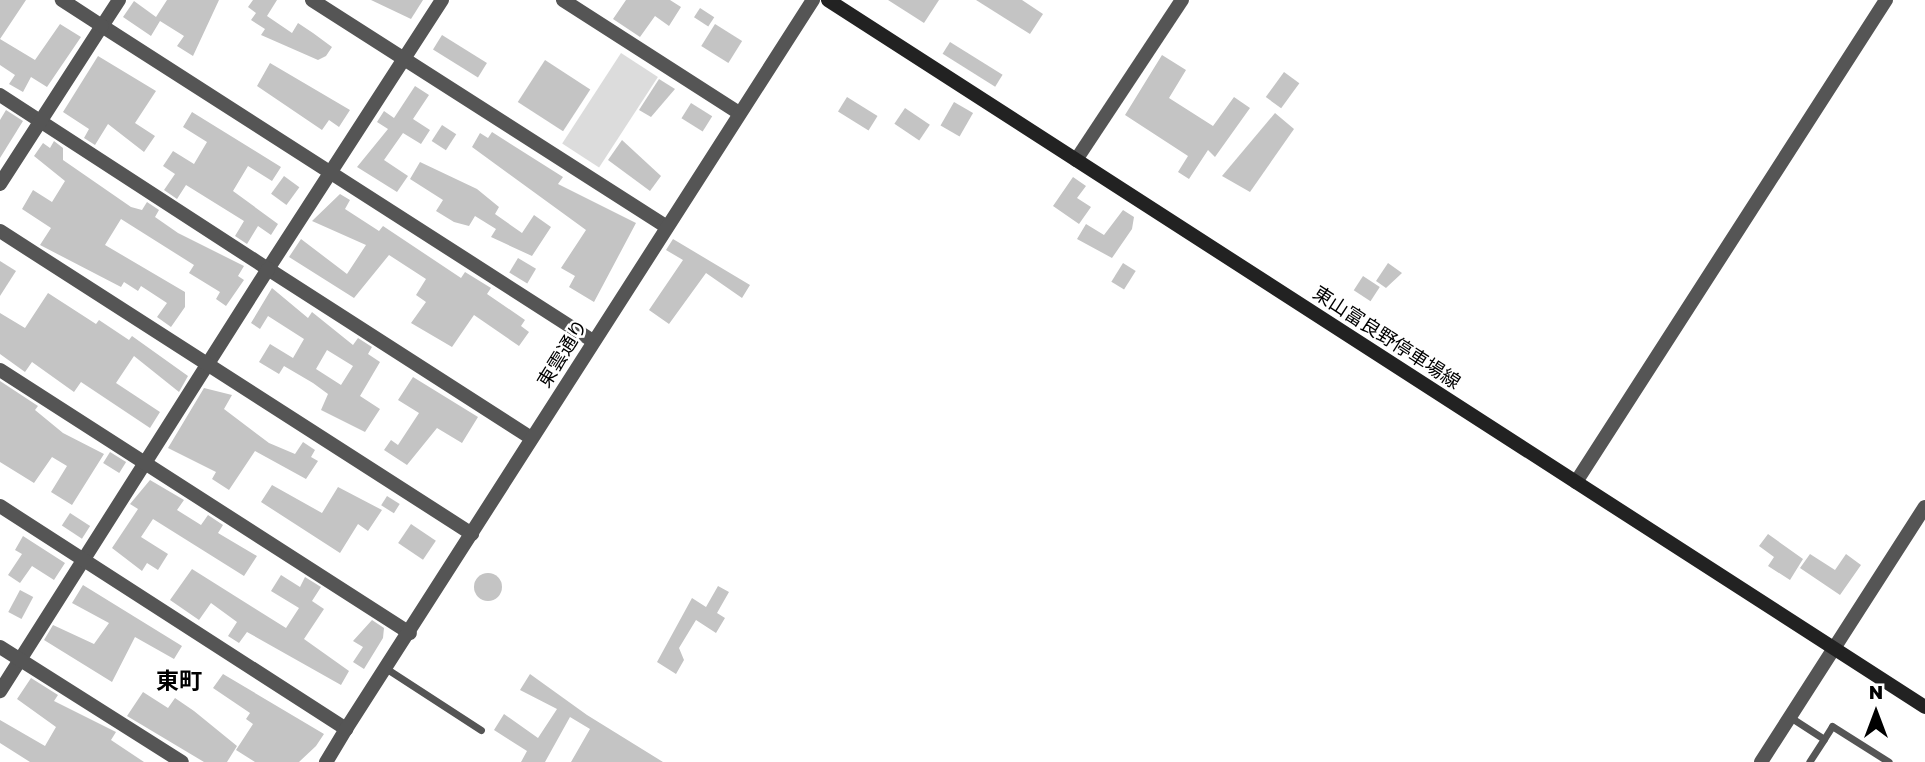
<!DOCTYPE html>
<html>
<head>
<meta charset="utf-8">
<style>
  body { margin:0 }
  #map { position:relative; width:1925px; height:762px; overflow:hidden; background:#fff; font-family:"Golos Text","Noto Sans JP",sans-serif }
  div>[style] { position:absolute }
  .green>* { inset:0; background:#dcdcdc; transform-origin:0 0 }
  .building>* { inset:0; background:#c4c4c4; transform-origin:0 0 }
  .round { border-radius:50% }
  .service>* { height:7px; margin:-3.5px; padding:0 3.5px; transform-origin:3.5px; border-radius:3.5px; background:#555 }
  .minor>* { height:14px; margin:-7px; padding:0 7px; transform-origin:7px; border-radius:7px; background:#555 }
  .tertiary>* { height:14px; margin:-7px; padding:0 7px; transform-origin:7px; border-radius:7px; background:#555 }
  .secondary>* { height:14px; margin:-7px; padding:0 7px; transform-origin:7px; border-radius:7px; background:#222 }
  span { translate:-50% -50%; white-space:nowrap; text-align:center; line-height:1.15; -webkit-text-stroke:5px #fff; paint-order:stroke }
  .street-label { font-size:19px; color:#000 }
  .quarter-label { font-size:23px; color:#000; font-weight:700 }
  .north { position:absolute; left:1841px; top:678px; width:70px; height:70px; -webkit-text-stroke:5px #fff; paint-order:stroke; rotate:0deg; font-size:19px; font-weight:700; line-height:28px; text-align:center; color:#000 }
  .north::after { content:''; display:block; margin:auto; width:24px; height:32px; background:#000; clip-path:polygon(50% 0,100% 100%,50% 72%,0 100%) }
</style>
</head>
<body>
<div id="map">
  <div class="green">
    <i style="left:621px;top:53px;width:44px;height:108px;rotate:33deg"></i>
  </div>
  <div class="building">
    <i style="clip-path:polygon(0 0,26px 0,0 39px,35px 60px,60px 24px,81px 37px,47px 87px,31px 77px,23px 92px,9px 84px,15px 75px,0 65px)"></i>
    <i style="clip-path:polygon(167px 0,219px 0,193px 56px,177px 46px,184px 36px,160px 21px,151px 36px,123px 17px,134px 1px,156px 17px)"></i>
    <i style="clip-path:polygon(253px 0,277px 0,267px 16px,292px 33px,298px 23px,313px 33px,332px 47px,326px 56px,318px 60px,261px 35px,265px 29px,251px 20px,256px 13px,248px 7px)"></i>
    <i style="clip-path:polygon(371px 0,423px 0,411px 19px)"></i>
    <i style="clip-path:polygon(626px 0,670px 0,681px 7px,669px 26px,655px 16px,640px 37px,613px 19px)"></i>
    <i style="clip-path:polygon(888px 0,939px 0,924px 23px)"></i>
    <i style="clip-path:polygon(976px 0,1022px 0,1043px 14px,1030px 34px)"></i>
    <i style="left:700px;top:8px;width:17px;height:11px;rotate:33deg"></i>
    <i style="left:715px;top:24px;width:32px;height:26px;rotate:32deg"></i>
    <i style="left:442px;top:35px;width:53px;height:17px;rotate:32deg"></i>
    <i style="left:950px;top:42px;width:62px;height:14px;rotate:32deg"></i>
    <i style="clip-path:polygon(1162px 55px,1186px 70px,1169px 98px,1213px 126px,1234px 97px,1250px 108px,1215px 157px,1208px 150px,1189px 179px,1178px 172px,1188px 156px,1125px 115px)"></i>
    <i style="clip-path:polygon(98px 56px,156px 91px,135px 123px,155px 136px,144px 152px,108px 124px,95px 145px,84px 138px,89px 129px,63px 112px)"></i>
    <i style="left:545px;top:60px;width:54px;height:50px;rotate:33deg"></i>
    <i style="clip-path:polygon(270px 63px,350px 110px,339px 127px,329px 120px,322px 130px,257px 86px)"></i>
    <i style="left:1284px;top:72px;width:19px;height:31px;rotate:36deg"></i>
    <i style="clip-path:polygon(659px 79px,675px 89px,651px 117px,639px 110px)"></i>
    <i style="clip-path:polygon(415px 86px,429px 95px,413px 119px,430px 130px,421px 144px,403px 133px,384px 160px,408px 176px,397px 192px,357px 167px,388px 129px,377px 122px,384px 111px,394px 118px)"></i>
    <i style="left:847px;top:97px;width:36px;height:17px;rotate:32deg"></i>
    <i style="left:954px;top:102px;width:22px;height:27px;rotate:30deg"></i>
    <i style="left:691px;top:103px;width:25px;height:18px;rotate:32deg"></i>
    <i style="left:905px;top:108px;width:30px;height:19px;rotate:34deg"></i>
    <i style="clip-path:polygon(6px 110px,23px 121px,0 158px,0 120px)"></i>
    <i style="clip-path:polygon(192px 112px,281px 167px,272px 181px,248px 166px,233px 191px,278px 224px,271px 235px,258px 226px,247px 244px,235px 236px,244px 221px,186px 185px,177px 199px,164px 190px,175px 174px,163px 166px,173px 151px,194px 164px,207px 142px,183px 127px)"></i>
    <i style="clip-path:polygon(1275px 113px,1294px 129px,1250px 192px,1222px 176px)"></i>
    <i style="left:442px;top:125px;width:17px;height:19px;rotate:33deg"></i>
    <i style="clip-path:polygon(492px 132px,563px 177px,558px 184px,636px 223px,594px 302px,569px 287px,575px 276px,561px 268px,586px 230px,472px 147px,480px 133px,488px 138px)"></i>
    <i style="clip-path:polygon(622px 140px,661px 176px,650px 191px,608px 160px)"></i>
    <i style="clip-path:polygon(54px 141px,63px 148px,63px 160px,131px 207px,142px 210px,147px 202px,159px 210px,155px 217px,178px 233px,244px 266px,238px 276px,244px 280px,226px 306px,216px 299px,220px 292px,189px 273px,194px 265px,121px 219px,105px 245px,185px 292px,185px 307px,171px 327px,157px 317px,167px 303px,141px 286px,138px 291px,124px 282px,121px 287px,40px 245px,51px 228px,22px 209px,33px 190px,52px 202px,65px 181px,34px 156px,43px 143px,50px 148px)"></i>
    <i style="clip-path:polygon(420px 162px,477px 189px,499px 207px,495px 214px,522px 233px,534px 215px,551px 227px,532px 256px,491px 237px,496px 229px,475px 216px,469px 226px,454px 222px,436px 211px,443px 200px,410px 179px)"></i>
    <i style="left:284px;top:176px;width:19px;height:22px;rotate:36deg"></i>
    <i style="clip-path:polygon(1073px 177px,1086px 186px,1077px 198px,1091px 207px,1079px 224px,1053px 206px)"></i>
    <i style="clip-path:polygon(340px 194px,350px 200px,345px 209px,379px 231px,383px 226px,461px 278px,465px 272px,491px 288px,487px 294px,525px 320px,521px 326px,529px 332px,519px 346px,474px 315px,452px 347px,411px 323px,426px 302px,416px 295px,426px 279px,389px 255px,354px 298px,289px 257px,301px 239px,347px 274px,366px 245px,312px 221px)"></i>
    <i style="clip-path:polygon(1123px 210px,1134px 217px,1132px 229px,1112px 258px,1077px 239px,1086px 224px,1104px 235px)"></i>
    <i style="clip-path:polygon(673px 239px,750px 285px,742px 298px,706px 273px,669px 324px,649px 310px,683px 260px,666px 250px)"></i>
    <i style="left:518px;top:258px;width:21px;height:17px;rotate:31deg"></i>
    <i style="clip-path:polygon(0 261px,16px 271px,0 296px)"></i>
    <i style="left:1123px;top:263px;width:15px;height:22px;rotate:32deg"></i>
    <i style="clip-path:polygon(1388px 263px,1402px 273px,1386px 288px,1376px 281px)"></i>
    <i style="left:1363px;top:276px;width:20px;height:17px;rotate:33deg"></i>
    <i style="clip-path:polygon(evenodd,272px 288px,308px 318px,312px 312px,353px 345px,358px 338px,372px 347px,368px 354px,380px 362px,360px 396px,380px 409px,365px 432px,321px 410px,328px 394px,313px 383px,284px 366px,279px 374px,259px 362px,270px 344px,293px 358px,304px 339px,268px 316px,260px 329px,251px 323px,272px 288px,327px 350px,353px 366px,341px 385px,316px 369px,327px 350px)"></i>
    <i style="clip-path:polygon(48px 293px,96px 324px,99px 320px,129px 340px,132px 336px,188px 376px,179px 392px,134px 356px,116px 383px,160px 412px,150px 428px,81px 382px,74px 392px,32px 362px,25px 372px,0 354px,0 313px,25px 328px)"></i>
    <i style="clip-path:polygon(413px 377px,478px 417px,462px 443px,437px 428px,407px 465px,384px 450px,391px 440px,398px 445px,419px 413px,398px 400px)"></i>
    <i style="clip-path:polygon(0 381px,38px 406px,35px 410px,63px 433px,104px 454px,72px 505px,51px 492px,67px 466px,52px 457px,34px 483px,0 462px)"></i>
    <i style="clip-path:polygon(204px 388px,232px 395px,224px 409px,269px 443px,295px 454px,303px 442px,315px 450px,311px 457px,318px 461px,306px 479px,255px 451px,229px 490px,212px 479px,216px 472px,168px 448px)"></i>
    <i style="left:110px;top:452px;width:19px;height:13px;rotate:32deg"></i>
    <i style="clip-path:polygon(150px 480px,184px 500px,177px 510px,201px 525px,208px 515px,223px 525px,218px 533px,257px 556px,244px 576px,153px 519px,141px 537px,168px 554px,158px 570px,147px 563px,142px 571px,112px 548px,138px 509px,130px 504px)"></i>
    <i style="clip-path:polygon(272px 485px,322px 513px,338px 487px,382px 510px,368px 531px,358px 524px,340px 553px,261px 502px)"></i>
    <i style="left:387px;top:496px;width:15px;height:11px;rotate:32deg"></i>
    <i style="left:70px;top:513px;width:24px;height:15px;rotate:33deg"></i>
    <i style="left:411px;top:524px;width:30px;height:23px;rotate:34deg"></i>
    <i style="clip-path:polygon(1768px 534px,1803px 559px,1790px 580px,1768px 566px,1774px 557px,1759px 546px)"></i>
    <i style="clip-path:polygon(23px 536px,65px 563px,54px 580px,32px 566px,20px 583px,8px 575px,22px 554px,15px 550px)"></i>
    <i style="clip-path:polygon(1810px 554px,1835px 570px,1846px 554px,1861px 565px,1840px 595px,1800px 568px)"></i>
    <i style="clip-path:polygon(192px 569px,286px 628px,299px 608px,271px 591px,281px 575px,300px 587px,305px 577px,321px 587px,312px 601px,324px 609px,304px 639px,349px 671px,341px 685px,247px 632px,239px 643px,228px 636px,237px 622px,211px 603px,199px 620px,170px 600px)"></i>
    <i class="round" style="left:474px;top:573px;width:28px;height:28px"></i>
    <i style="clip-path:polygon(83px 585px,182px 646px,174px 659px,135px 637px,112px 682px,44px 640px,53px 625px,94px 644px,109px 623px,72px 603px)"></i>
    <i style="clip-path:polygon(718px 586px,729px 592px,717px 613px,725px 618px,716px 633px,696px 620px,679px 648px,684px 660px,676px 674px,657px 662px,692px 598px,706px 607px)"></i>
    <i style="left:20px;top:590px;width:15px;height:25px;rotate:28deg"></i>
    <i style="clip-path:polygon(372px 620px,384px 628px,383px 638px,364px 669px,353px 662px,363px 647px,353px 641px)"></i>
    <i style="clip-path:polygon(223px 674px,324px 734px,316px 746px,299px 762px,255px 762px,236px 750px,253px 724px,246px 719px,250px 713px,213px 688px)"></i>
    <i style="clip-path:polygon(530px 674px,587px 715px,663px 762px,571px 762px,590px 729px,570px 717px,545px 762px,521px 762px,527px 751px,494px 730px,504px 714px,538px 738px,557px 709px,520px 690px)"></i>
    <i style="clip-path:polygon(31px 678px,58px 695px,54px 701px,116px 732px,111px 740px,144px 762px,30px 762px,0 743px,0 720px,45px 746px,56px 727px,17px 699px)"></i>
    <i style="clip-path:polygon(143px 692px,168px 708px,175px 698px,194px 711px,237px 746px,227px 762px,204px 762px,127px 716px)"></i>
  </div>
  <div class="service">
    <i style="left:387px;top:669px;width:112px;rotate:33deg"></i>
    <i style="left:1790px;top:717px;width:40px;rotate:32.9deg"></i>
    <i style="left:1824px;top:739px;width:27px;rotate:123deg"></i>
    <i style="left:1824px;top:739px;width:15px;rotate:-58deg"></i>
    <i style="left:1832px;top:726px;width:67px;rotate:32.3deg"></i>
  </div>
  <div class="minor">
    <i style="left:119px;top:0;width:31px;rotate:123deg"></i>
    <i style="left:102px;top:26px;width:583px;rotate:32.68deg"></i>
    <i style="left:312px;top:0;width:419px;rotate:32.6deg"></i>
    <i style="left:442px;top:0;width:320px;rotate:122.9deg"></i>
    <i style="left:268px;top:269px;width:313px;rotate:32.7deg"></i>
    <i style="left:563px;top:0;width:209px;rotate:32.7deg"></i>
    <i style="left:0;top:95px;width:320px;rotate:33deg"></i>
    <i style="left:268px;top:269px;width:500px;rotate:122.4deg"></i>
    <i style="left:1076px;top:160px;width:192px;rotate:-56.5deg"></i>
    <i style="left:0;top:184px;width:188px;rotate:-57.2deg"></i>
    <i style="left:102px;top:26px;width:48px;rotate:-147deg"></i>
    <i style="left:0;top:231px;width:561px;rotate:32.7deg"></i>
    <i style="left:0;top:370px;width:487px;rotate:32.7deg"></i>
    <i style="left:1576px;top:482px;width:573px;rotate:-57.25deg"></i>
    <i style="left:0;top:506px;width:412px;rotate:32.8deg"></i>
    <i style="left:346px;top:729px;width:39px;rotate:121deg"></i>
    <i style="left:0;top:647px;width:215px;rotate:32.3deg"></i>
  </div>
  <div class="tertiary">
    <i style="left:346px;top:729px;width:866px;rotate:-57.36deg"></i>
    <i style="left:1761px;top:762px;width:303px;rotate:-57.3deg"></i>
  </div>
  <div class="secondary">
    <i style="left:828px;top:0;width:1305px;rotate:32.8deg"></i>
  </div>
  <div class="street-label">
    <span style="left:1387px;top:337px;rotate:33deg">東山富良野停車場線</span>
    <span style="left:562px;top:353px;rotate:-58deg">東雲通り</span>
  </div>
  <div class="quarter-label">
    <span style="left:179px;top:680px">東町</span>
  </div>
  <div class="north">N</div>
</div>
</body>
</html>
